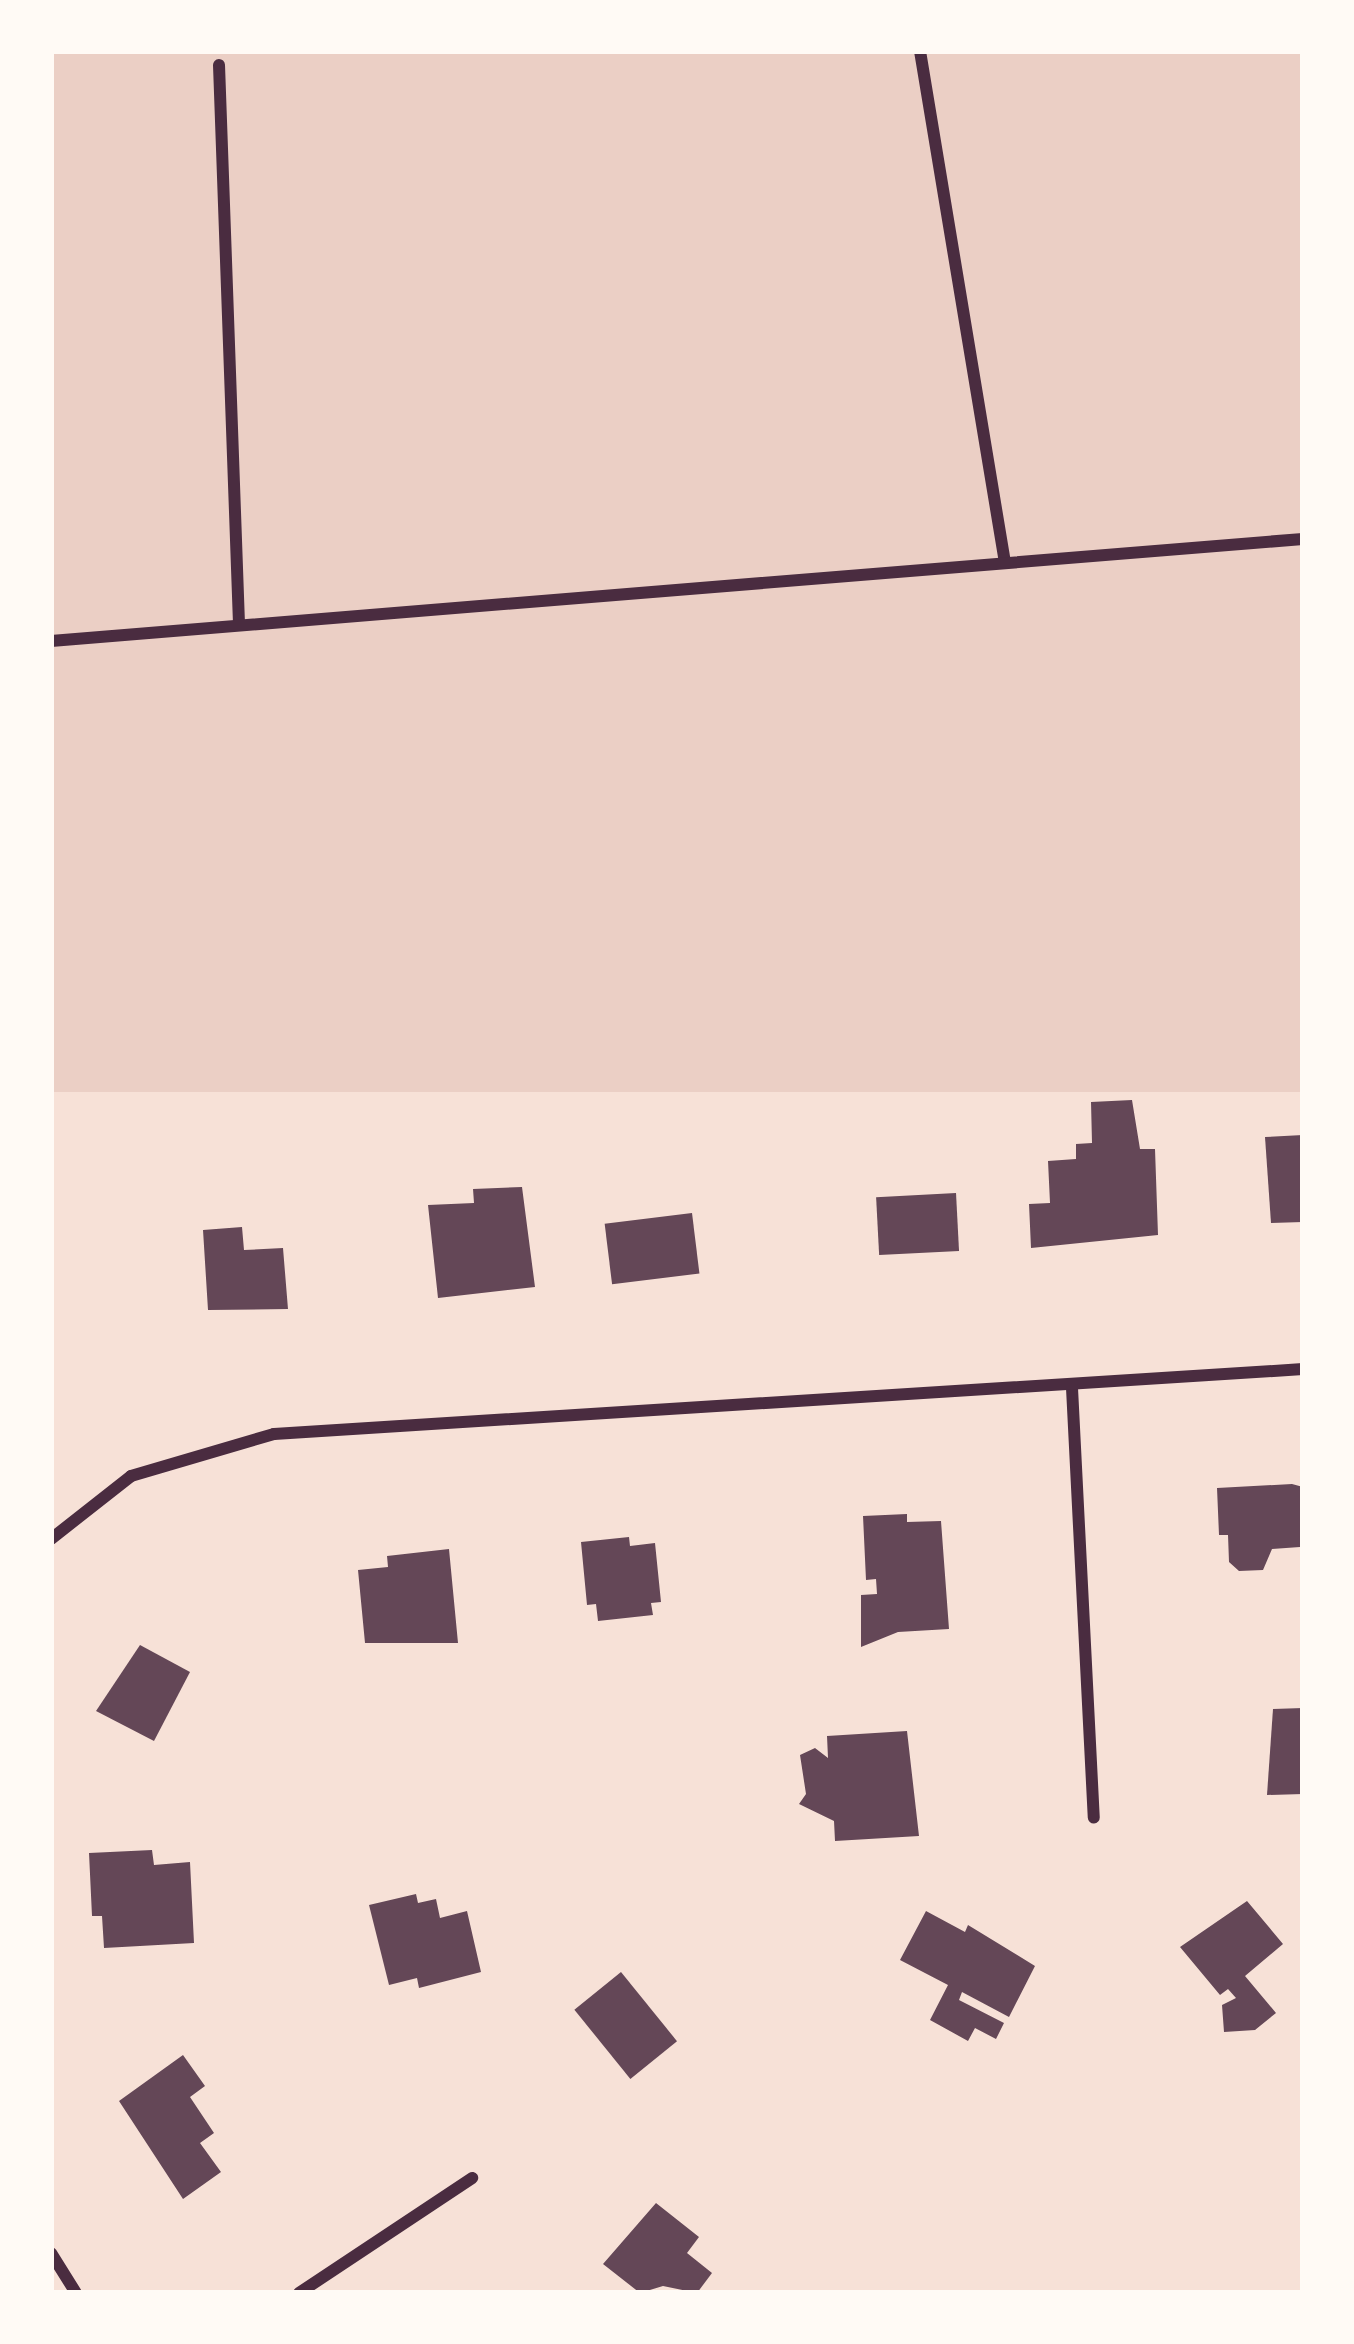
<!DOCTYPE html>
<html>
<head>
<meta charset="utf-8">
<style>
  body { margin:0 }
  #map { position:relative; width:1354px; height:2344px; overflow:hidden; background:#f7e1d7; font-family:"Work Sans",sans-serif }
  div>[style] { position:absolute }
  .green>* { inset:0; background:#ebcfc5; transform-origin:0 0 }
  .building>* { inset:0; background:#644757; transform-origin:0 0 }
  .minor>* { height:12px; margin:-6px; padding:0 6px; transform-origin:6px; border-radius:6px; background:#4a2c40 }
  span { translate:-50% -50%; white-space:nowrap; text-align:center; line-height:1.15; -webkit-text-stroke:12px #fffaf5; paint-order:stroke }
  .frame { position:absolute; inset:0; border:54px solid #fffaf5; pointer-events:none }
</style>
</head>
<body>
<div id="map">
  <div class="green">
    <i style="left:51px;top:51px;width:1252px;height:1041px"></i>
  </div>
  <div class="building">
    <i style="clip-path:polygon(1132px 1100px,1140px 1149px,1155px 1149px,1158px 1235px,1031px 1248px,1029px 1204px,1050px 1203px,1048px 1161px,1076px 1159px,1076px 1144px,1092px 1143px,1091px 1102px)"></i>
    <i style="clip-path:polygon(1303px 1135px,1303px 1222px,1271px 1223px,1265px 1137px)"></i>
    <i style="clip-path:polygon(522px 1187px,535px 1287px,438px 1298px,428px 1205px,474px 1203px,473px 1189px)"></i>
    <i style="left:956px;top:1193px;width:58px;height:80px;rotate:87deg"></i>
    <i style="left:692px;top:1213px;width:61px;height:88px;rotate:83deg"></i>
    <i style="clip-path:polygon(242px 1227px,244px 1250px,283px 1248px,288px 1309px,208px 1310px,203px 1230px)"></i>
    <i style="clip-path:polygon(1292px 1484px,1303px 1487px,1300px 1547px,1272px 1549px,1263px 1570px,1239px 1571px,1229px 1562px,1228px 1535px,1219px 1535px,1217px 1488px)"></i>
    <i style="clip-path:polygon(907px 1514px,907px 1522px,941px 1521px,949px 1629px,898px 1632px,861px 1647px,861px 1595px,877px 1594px,876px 1579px,866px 1580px,863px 1516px)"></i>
    <i style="clip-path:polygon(629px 1537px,630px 1546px,655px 1543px,661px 1602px,651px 1603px,653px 1615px,598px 1621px,596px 1604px,587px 1605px,581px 1542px)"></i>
    <i style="clip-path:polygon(449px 1549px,458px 1643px,365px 1643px,358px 1570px,388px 1567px,387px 1556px)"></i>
    <i style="clip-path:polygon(140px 1645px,190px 1672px,154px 1741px,96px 1711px)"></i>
    <i style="clip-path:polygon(1303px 1708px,1303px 1794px,1267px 1795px,1273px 1709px)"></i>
    <i style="clip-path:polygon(907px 1731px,919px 1836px,835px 1841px,834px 1821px,799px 1804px,806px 1794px,800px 1755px,815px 1748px,828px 1758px,827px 1736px)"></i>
    <i style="clip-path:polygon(152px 1850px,154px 1865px,190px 1862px,194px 1943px,104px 1948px,102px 1916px,92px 1916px,89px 1853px)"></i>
    <i style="clip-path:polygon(416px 1894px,418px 1903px,436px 1899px,440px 1918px,467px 1911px,481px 1972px,419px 1988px,417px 1978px,389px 1985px,369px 1905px)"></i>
    <i style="clip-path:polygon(1247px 1901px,1283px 1944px,1245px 1976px,1276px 2013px,1255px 2030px,1224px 2032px,1222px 2005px,1236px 1998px,1228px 1989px,1220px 1995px,1180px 1947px)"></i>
    <i style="clip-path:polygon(926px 1911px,965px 1932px,968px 1925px,1035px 1966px,1009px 2017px,962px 1992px,959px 2000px,1004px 2023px,996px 2039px,975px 2028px,968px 2041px,930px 2020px,948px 1985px,900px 1960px)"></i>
    <i style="left:621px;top:1972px;width:89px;height:60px;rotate:51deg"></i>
    <i style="clip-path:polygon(183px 2055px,205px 2086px,190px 2097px,214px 2133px,200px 2143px,221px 2172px,183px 2199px,119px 2101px)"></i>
    <i style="clip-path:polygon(656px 2203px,699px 2237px,687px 2253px,712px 2273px,697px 2293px,663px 2286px,640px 2293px,603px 2264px)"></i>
  </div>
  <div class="minor">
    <i style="left:920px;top:51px;width:519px;rotate:80.57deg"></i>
    <i style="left:219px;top:65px;width:560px;rotate:87.95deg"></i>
    <i style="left:51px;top:641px;width:1256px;rotate:-4.66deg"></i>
    <i style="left:1072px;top:1388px;width:430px;rotate:87.1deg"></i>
    <i style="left:51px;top:1539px;width:102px;rotate:-38.2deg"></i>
    <i style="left:131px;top:1476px;width:149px;rotate:-16.4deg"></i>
    <i style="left:274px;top:1434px;width:1031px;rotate:-3.61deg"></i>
    <i style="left:51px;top:2253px;width:47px;rotate:58deg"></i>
    <i style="left:299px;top:2293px;width:208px;rotate:-33.6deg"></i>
  </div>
  <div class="frame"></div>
</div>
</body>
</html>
